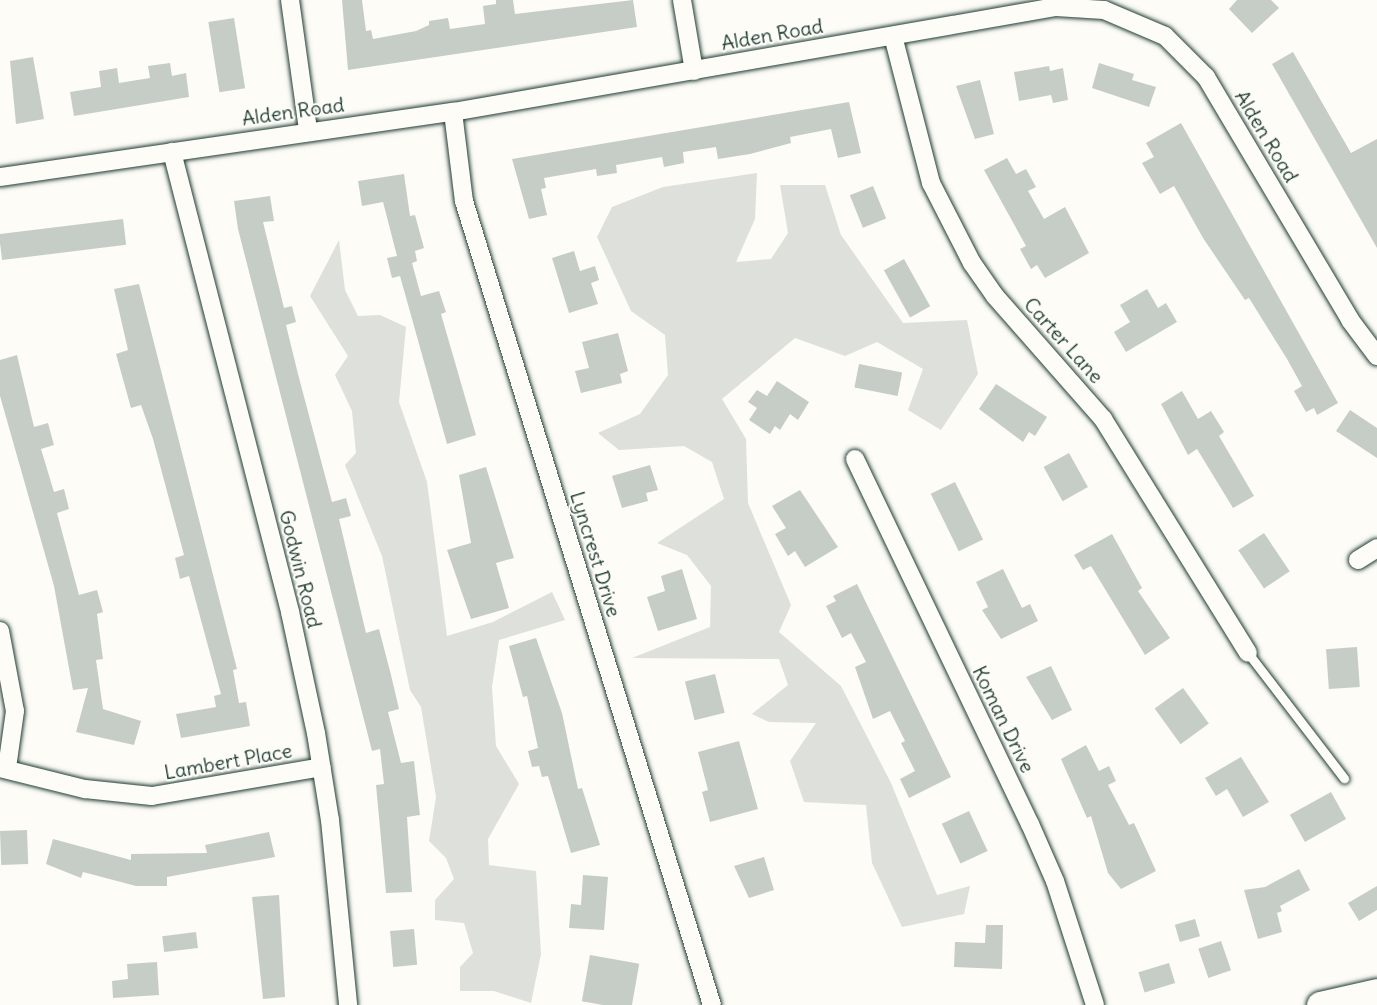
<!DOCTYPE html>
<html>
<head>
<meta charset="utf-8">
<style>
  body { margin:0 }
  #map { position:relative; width:1377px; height:1005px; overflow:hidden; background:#fdfcf7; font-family:Delius,sans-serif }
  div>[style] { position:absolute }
  .green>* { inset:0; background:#dde0db }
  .building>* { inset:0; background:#c6cdc7; transform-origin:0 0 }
  .roads { filter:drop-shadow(0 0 2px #1f3d34) drop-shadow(0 0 2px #1f3d34) }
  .service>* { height:9px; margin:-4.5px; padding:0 4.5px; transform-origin:4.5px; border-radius:4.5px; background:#fdfcf7 }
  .minor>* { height:18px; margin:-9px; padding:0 9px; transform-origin:9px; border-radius:9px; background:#fdfcf7 }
  .secondary>* { height:27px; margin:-13.5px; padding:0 13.5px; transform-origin:13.5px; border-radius:13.5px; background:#fdfcf7 }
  span { translate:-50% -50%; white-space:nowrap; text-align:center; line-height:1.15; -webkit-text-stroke:4.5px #fdfcf7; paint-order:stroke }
  .street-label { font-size:20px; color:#1f3d34 }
</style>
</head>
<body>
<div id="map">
  <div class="green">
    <i style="clip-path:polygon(757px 173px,755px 219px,736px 262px,771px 259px,788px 233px,780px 185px,825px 185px,841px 235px,903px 323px,967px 320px,978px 374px,941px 430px,908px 410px,923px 369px,877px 342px,845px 356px,795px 338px,722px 399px,746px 439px,748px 503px,791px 605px,779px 632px,841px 686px,891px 783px,937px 895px,970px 886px,964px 914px,902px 927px,872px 863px,866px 805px,804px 802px,790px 761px,816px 723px,769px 722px,752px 714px,788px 685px,779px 659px,632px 658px,710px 627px,711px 586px,687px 555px,657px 543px,724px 499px,712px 462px,684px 446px,619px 450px,598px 433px,640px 414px,668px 375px,665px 335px,631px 311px,597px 237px,612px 207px,663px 187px)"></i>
    <i style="clip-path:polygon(339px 240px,345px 290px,358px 316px,380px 315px,406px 327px,399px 402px,427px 482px,447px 636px,493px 622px,552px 592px,565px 620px,499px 640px,492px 687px,496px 746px,519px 784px,488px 839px,489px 865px,536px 871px,541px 954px,531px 1003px,494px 991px,460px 991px,460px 967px,473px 953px,464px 923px,435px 920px,435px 900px,454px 879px,446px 858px,429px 841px,436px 797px,421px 707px,410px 690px,382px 556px,345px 465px,356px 453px,352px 411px,335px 375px,348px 356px,310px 296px)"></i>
  </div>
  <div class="building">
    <i style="clip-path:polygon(342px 0,362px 0,366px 31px,371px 30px,373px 39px,416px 31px,429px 25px,429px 21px,448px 18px,450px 29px,485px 24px,483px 6px,496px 4px,496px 0,513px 0,515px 14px,633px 0,637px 27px,348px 70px)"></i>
    <i style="clip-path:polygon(1237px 0,1271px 0,1279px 8px,1252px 33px,1229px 9px)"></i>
    <i style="left:234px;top:18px;width:71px;height:26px;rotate:81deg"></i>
    <i style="clip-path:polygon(1293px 52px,1351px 153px,1377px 139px,1377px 248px,1272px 64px)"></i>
    <i style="clip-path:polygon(33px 57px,44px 119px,16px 124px,10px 61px)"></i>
    <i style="clip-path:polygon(170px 63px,172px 76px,186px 73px,189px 97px,74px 116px,70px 92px,101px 87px,99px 71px,117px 68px,119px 83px,150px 78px,148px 66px)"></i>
    <i style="clip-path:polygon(1099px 63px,1134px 74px,1132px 80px,1156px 87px,1149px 107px,1092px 88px)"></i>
    <i style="clip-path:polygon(1049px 66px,1050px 71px,1063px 68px,1068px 100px,1053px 103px,1051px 95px,1019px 101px,1014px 72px)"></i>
    <i style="clip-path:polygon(980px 80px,994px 134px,975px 139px,956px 86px)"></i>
    <i style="clip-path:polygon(849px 102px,861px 153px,838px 158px,831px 129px,790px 137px,791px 143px,750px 154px,718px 159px,716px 147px,683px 152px,684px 163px,664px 167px,662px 157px,616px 165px,617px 173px,597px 176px,596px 169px,544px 178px,546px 188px,541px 189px,547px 215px,529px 219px,512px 159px)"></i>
    <i style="clip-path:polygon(1181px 123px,1338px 403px,1317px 415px,1314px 408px,1306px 412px,1294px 391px,1302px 386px,1287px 359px,1249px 298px,1245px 300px,1203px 238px,1174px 186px,1160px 194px,1142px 163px,1154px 157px,1146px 143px)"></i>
    <i style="clip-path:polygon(1007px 158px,1016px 174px,1026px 169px,1036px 187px,1028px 191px,1044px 219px,1065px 207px,1089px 253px,1045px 278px,1037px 265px,1031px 269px,1020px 249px,1026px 246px,984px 170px)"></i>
    <i style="clip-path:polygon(404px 174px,410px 216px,415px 215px,424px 248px,415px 251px,417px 261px,412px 263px,421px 296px,439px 291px,446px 312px,441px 314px,476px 435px,447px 444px,400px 276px,392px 278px,387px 258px,397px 256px,383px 202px,362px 206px,358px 181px)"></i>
    <i style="left:873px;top:186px;width:35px;height:25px;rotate:68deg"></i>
    <i style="clip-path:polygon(270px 196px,274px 221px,263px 222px,284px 308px,292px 306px,296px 322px,286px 325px,298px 374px,332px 502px,346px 498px,351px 516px,339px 519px,366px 633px,379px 629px,391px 675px,399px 709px,388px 712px,401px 763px,414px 761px,420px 815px,407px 817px,412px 892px,386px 893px,376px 785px,384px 784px,380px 749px,372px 751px,238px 229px,234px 201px)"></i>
    <i style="left:123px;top:219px;width:26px;height:125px;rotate:83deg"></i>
    <i style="clip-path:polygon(574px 251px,580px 271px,595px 266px,599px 280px,591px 283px,598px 304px,569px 313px,552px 258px)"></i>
    <i style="left:904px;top:259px;width:54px;height:23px;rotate:61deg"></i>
    <i style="clip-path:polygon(139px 284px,237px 669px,233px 670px,239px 703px,246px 702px,250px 726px,181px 738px,176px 714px,216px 707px,214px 696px,221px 694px,189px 576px,180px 579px,175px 558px,184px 555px,153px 439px,141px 405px,131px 408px,116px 354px,128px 350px,114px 289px)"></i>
    <i style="clip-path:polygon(1147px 289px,1158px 308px,1166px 303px,1177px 322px,1126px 352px,1114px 332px,1130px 322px,1120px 305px)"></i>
    <i style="clip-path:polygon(618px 333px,628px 371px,620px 374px,622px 383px,581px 393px,575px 371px,589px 368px,582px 342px)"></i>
    <i style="clip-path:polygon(17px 355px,34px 427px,48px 423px,54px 445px,41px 449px,54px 492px,64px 489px,69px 509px,57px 513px,79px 595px,97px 590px,103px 612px,97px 614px,103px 659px,96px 660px,103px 709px,141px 721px,134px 745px,76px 732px,88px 688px,73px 690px,54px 586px,0 396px,0 360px)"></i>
    <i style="left:859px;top:364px;width:44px;height:24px;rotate:11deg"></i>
    <i style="clip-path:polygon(777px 381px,809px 402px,798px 420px,790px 414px,780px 430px,775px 426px,770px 434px,749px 420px,757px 408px,748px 402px,757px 390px,767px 396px)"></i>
    <i style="clip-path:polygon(996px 384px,1047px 417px,1035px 436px,1029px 432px,1023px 442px,979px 409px)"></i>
    <i style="clip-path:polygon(1182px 391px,1198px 419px,1211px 411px,1224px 432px,1219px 436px,1254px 496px,1233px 508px,1197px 449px,1188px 455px,1161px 404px)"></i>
    <i style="clip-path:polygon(1350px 410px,1377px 428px,1377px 458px,1336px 431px)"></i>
    <i style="left:1069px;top:453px;width:39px;height:29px;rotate:61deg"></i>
    <i style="clip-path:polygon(650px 465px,658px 490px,646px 493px,648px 501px,622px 508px,612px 476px)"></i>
    <i style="clip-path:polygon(486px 467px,514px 558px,496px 563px,509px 608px,471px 619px,447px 550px,471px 543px,459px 475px)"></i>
    <i style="left:955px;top:482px;width:64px;height:27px;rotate:64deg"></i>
    <i style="clip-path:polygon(800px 490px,838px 547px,805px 567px,795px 551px,788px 556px,775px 534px,786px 528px,772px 506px)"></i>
    <i style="left:1264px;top:533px;width:46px;height:31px;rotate:56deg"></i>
    <i style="clip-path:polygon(1112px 534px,1142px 588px,1138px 591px,1170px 638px,1145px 655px,1091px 566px,1083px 570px,1074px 555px)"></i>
    <i style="clip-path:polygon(682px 569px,697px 619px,658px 631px,647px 597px,665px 591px,661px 576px)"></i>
    <i style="clip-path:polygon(1003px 569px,1022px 608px,1030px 604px,1038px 621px,1001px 639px,982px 610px,988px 607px,976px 582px)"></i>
    <i style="clip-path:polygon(857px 584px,951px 777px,909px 798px,900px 779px,915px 771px,901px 743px,905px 741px,890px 711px,873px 719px,855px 667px,866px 662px,851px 633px,842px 638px,826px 606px,836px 601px,833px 596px)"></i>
    <i style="clip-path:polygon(536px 638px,562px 713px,578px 789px,582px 788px,600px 845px,571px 853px,548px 776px,542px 777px,539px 766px,532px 767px,528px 751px,538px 748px,527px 696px,523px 697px,509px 646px)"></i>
    <i style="left:1357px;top:647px;width:40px;height:31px;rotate:86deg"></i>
    <i style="clip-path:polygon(1051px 666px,1072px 710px,1052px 720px,1026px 677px)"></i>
    <i style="left:715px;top:674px;width:40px;height:31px;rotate:76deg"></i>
    <i style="left:1183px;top:688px;width:44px;height:35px;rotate:54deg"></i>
    <i style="clip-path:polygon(739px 741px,758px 809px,710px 822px,702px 792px,708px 790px,698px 752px)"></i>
    <i style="clip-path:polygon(1086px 745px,1099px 771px,1109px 766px,1116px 781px,1108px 785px,1129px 825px,1134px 823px,1156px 871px,1121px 889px,1108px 873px,1091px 816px,1087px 818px,1061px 759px)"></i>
    <i style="clip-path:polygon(1241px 757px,1269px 802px,1243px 817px,1227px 789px,1216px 796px,1205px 778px)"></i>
    <i style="left:1331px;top:792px;width:31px;height:47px;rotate:61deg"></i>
    <i style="left:969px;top:811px;width:44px;height:30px;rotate:65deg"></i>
    <i style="left:27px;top:830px;width:34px;height:27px;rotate:88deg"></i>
    <i style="clip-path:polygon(269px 832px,275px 857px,167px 877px,167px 886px,136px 886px,83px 872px,81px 878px,46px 864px,53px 839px,131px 860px,131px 854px,207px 853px,205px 845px)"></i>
    <i style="clip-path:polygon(764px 857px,774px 890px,749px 898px,734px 866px)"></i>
    <i style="clip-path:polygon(1299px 869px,1310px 890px,1280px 906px,1282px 911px,1277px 913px,1282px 932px,1258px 939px,1244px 890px,1265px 887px)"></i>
    <i style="clip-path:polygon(583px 875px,608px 877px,604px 930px,569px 928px,571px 904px,581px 905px)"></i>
    <i style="clip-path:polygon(1377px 886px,1377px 910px,1359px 921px,1348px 903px)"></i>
    <i style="clip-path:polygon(279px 895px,285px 997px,263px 999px,252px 897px)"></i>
    <i style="left:1195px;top:919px;width:18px;height:21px;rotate:74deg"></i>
    <i style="clip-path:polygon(986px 925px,1003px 925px,1002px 969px,954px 967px,955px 942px,985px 943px)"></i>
    <i style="left:414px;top:929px;width:36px;height:24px;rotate:85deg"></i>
    <i style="left:196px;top:932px;width:16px;height:34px;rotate:83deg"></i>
    <i style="left:1221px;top:941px;width:31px;height:24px;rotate:71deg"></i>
    <i style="left:590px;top:955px;width:50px;height:47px;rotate:10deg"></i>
    <i style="clip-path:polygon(157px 962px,159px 995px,113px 998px,112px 981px,128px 979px,127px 964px)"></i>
    <i style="left:1169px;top:963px;width:21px;height:32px;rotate:73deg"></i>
  </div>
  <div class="roads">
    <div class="service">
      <i style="left:1248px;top:653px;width:158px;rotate:52.5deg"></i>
    </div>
    <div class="minor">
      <i style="left:290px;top:0;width:131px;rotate:82.1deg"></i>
      <i style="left:682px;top:0;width:72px;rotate:80.4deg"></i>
      <i style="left:893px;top:36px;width:152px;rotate:75.5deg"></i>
      <i style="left:931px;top:183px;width:90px;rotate:62.9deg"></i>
      <i style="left:972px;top:263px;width:40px;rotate:55.1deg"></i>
      <i style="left:995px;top:296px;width:164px;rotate:48.7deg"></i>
      <i style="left:1103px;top:419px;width:275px;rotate:58.2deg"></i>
      <i style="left:453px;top:112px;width:90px;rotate:83deg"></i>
      <i style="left:464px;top:201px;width:841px;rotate:72.86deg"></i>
      <i style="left:172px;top:152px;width:475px;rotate:75.6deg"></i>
      <i style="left:290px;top:612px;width:124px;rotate:77.9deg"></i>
      <i style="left:316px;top:733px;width:88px;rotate:80.9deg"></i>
      <i style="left:330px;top:820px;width:186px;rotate:84.4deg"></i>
      <i style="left:0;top:177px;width:458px;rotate:-8.2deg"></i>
      <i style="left:453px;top:112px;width:612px;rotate:-9.88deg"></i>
      <i style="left:1056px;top:7px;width:48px;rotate:3.6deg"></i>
      <i style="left:1104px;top:10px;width:66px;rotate:23.1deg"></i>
      <i style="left:1165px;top:36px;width:58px;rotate:45deg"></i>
      <i style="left:1206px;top:77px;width:282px;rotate:59.3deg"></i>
      <i style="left:1350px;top:320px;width:45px;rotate:53.1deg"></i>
      <i style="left:855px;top:459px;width:405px;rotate:64.4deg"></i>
      <i style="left:1030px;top:824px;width:62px;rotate:66.3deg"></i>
      <i style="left:1055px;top:881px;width:130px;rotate:72.1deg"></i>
      <i style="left:1358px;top:560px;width:22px;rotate:-32deg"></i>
      <i style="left:0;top:631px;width:81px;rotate:79.4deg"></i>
      <i style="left:15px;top:711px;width:58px;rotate:98deg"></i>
      <i style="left:0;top:768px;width:88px;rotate:13.9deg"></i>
      <i style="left:85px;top:789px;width:67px;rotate:6deg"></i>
      <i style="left:152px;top:796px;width:172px;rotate:-9.7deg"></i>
    </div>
    <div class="secondary">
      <i style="left:1320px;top:1005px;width:58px;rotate:-12.8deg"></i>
    </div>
  </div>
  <div class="street-label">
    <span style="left:772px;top:34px;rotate:-10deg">Alden Road</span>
    <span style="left:293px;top:111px;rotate:-8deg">Alden Road</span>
    <span style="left:1267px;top:136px;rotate:59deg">Alden Road</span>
    <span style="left:1064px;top:340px;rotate:48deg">Carter Lane</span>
    <span style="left:596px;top:554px;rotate:73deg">Lyncrest Drive</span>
    <span style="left:301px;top:569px;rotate:76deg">Godwin Road</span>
    <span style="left:1004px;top:719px;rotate:64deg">Koman Drive</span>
    <span style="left:228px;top:761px;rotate:-10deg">Lambert Place</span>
  </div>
</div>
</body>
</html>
